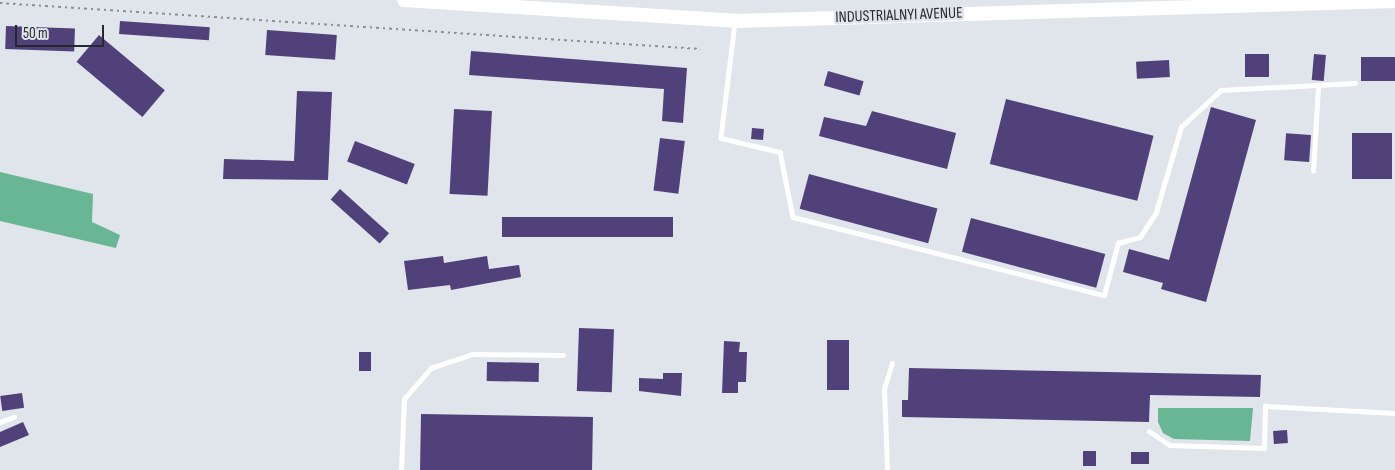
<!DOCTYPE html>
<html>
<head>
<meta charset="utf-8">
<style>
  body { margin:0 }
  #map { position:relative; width:1395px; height:470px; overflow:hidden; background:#e0e4eb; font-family:"Sofia Sans Condensed",sans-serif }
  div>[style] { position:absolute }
  .forest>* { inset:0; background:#68b693 }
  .building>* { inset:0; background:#50417a; transform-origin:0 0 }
  .path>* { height:2px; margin-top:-1px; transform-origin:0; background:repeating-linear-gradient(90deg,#8c8e93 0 2.5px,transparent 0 6.5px) }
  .lane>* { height:4.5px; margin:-2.25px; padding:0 2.25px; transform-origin:2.25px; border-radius:2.25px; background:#fff }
  .secondary>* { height:14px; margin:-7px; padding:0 7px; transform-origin:7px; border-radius:7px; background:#fff }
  span { translate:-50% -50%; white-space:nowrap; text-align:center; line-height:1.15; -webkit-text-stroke:5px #e0e4eb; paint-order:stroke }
  .street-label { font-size:16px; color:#27282b }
  .scale { position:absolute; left:15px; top:25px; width:89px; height:22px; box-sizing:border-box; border:2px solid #27282b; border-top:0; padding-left:6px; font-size:15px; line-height:18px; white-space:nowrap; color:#27282b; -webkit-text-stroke:4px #e0e4eb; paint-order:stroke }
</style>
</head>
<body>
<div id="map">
  <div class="forest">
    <i style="clip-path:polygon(0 172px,93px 194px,92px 222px,120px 235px,116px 248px,0 221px)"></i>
    <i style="clip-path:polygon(1158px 408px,1253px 408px,1250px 441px,1174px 439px,1163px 433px,1158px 422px)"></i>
  </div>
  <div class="building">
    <i style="left:120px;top:21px;width:90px;height:13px;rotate:4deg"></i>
    <i style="left:6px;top:26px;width:69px;height:23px;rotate:2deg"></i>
    <i style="left:267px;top:30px;width:70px;height:25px;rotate:4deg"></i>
    <i style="left:99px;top:35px;width:86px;height:35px;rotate:40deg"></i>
    <i style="clip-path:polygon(471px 51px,687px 68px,683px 123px,662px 121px,664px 89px,469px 75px)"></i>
    <i style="left:1269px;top:54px;width:23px;height:24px;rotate:90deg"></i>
    <i style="left:1314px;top:54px;width:12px;height:26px;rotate:5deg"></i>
    <i style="left:1395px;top:57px;width:24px;height:34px;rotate:90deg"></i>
    <i style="left:1169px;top:60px;width:17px;height:33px;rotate:87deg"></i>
    <i style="left:828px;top:71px;width:37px;height:15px;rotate:16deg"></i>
    <i style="clip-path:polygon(297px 91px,332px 92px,328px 180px,223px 179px,224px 159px,294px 161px)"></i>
    <i style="left:1006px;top:99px;width:152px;height:67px;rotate:14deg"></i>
    <i style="clip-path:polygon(1211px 107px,1256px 120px,1206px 302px,1161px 289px,1163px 283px,1123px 272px,1129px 249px,1169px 260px)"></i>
    <i style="left:454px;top:109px;width:38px;height:85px;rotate:3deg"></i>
    <i style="clip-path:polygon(872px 111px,956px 133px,947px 169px,819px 136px,824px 117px,866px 126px)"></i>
    <i style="left:752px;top:128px;width:12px;height:11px;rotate:5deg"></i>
    <i style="left:1392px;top:133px;width:46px;height:40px;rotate:90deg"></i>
    <i style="left:1311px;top:135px;width:27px;height:25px;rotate:94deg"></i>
    <i style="left:660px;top:138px;width:25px;height:53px;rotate:7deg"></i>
    <i style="left:355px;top:141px;width:64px;height:22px;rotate:21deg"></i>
    <i style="left:809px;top:174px;width:133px;height:36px;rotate:15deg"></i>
    <i style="left:340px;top:189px;width:66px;height:14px;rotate:42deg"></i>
    <i style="left:502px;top:217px;width:171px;height:20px"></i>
    <i style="left:971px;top:218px;width:139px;height:35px;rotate:15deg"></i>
    <i style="clip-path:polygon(443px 256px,444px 263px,487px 256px,489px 269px,519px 265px,521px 277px,451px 290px,450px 285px,408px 290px,404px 261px)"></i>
    <i style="left:579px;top:328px;width:35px;height:63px;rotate:2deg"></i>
    <i style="left:827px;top:340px;width:22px;height:50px"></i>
    <i style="clip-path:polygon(724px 341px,740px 342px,739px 352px,747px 352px,746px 382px,738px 382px,738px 393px,722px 393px)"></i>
    <i style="left:359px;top:352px;width:12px;height:19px"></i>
    <i style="left:487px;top:362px;width:52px;height:19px;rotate:1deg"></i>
    <i style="clip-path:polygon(909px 368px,1261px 375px,1260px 397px,1150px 395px,1149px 422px,902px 417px,902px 400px,908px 400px)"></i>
    <i style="clip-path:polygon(663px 373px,682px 373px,681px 396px,639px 391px,639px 378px,663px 379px)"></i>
    <i style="left:22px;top:393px;width:15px;height:22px;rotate:82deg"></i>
    <i style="left:421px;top:414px;width:172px;height:56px;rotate:1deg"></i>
    <i style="clip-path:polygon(23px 422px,29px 435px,0 447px,0 432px)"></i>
    <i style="left:1287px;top:430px;width:13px;height:14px;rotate:86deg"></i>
    <i style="left:1083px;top:451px;width:13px;height:15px"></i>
    <i style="left:1149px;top:452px;width:12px;height:18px;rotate:90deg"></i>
  </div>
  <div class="path">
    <i style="left:0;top:3px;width:702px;rotate:3.76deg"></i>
  </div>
  <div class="lane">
    <i style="left:735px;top:22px;width:117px;rotate:96.9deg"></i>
    <i style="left:721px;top:138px;width:61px;rotate:13.3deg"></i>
    <i style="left:780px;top:152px;width:66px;rotate:78.7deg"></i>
    <i style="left:793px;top:217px;width:321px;rotate:14.1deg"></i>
    <i style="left:1104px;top:295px;width:54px;rotate:-74.9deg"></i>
    <i style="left:1118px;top:243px;width:23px;rotate:-15deg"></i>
    <i style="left:1140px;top:237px;width:30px;rotate:-57deg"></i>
    <i style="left:1156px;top:212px;width:89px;rotate:-73.6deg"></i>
    <i style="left:1181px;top:127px;width:54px;rotate:-42.8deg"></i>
    <i style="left:1221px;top:90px;width:134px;rotate:-3deg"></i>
    <i style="left:1313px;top:171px;width:85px;rotate:-86.6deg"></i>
    <i style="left:0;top:422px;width:15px;rotate:-20deg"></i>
    <i style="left:1149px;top:431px;width:25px;rotate:34deg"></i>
    <i style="left:1170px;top:445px;width:94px;rotate:1.8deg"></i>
    <i style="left:1264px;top:448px;width:42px;rotate:-88.6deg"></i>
    <i style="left:1265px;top:406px;width:130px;rotate:3.1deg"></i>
    <i style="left:401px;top:470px;width:71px;rotate:-87.6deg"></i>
    <i style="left:404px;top:399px;width:41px;rotate:-48.9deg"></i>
    <i style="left:431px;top:368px;width:44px;rotate:-18.4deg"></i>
    <i style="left:473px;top:354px;width:90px;rotate:0.6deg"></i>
    <i style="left:887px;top:470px;width:81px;rotate:-92.1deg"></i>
    <i style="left:884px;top:389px;width:27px;rotate:-73deg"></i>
  </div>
  <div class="secondary">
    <i style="left:404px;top:0;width:332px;rotate:3.6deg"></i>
    <i style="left:735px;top:21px;width:660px;rotate:-1.74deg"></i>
  </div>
  <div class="street-label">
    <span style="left:899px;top:16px;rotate:-2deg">INDUSTRIALNYI AVENUE</span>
  </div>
  <div class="scale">50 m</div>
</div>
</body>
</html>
